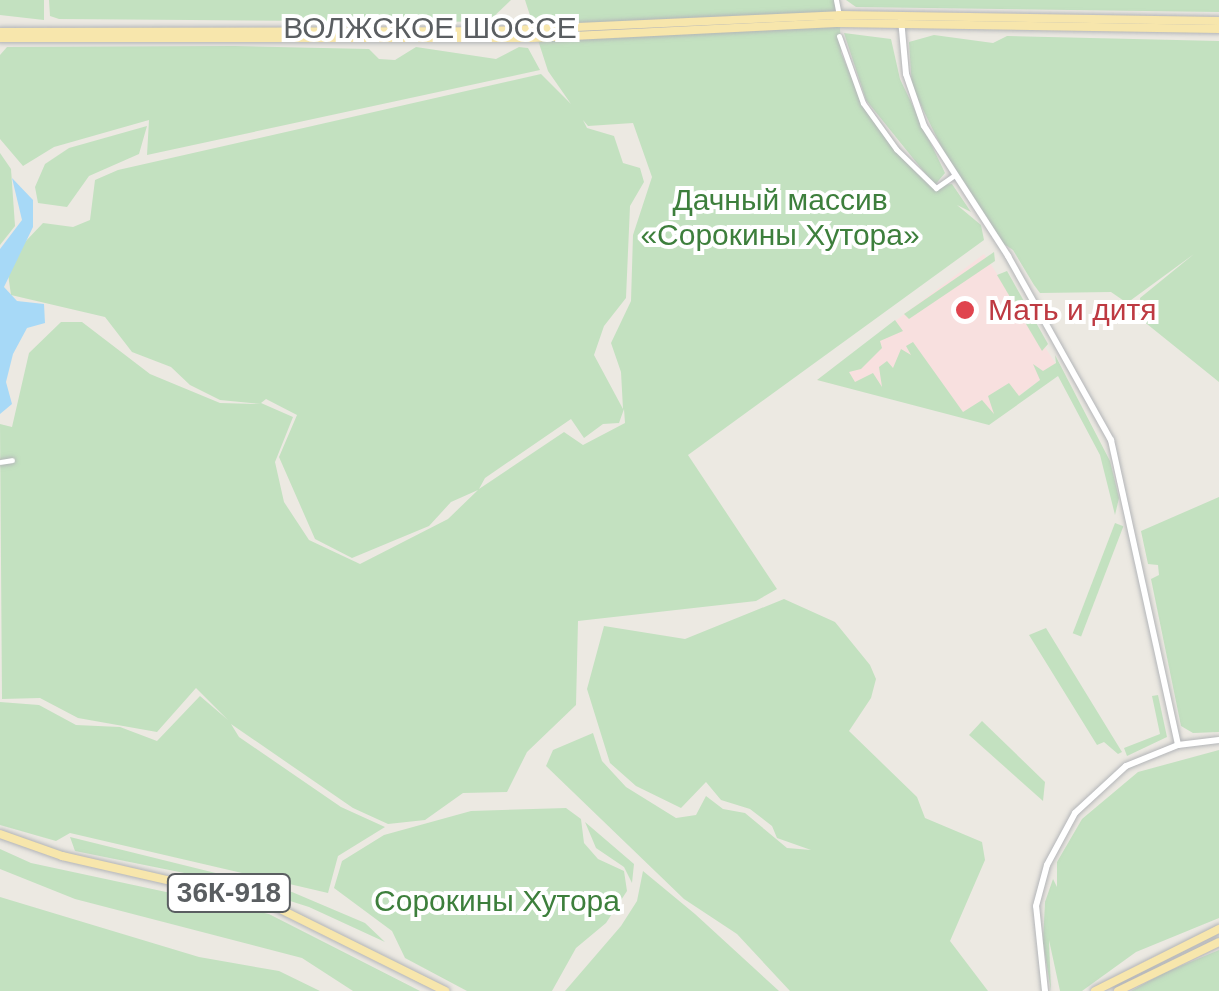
<!DOCTYPE html>
<html>
<head>
<meta charset="utf-8">
<style>
  body { margin:0 }
  #map { position:relative; width:1219px; height:991px; overflow:hidden; background:#ece9e2; font-family:Helvetica,sans-serif }
  div>[style] { position:absolute }
  .medical>* { inset:0; background:#f8e0df }
  .green>* { inset:0; background:#c3e1c0; transform-origin:0 0 }
  .water>* { inset:0; background:#a7d9f7 }
  .roads { filter:drop-shadow(0 0 2px #b3b5b8) drop-shadow(0 0 2px #b3b5b8) }
  .street>* { height:5px; margin:-2.5px; padding:0 2.5px; transform-origin:2.5px; border-radius:2.5px; background:#fff }
  .secondary>* { height:6px; margin:-3px; padding:0 3px; transform-origin:3px; border-radius:3px; background:#fff }
  .primary>* { height:8px; margin:-4px; padding:0 4px; transform-origin:4px; border-radius:4px; background:#f7e6ac }
  .dots>* { width:28px; height:28px; translate:-50% -50%; box-sizing:border-box; border:5px solid #fff; border-radius:50% }
  span { translate:-50% -50%; white-space:nowrap; text-align:center; line-height:1.15; -webkit-text-stroke:8px #fff; paint-order:stroke }
  .shield-label span { padding:2px 8px; background:#fff; border:2px solid; border-radius:8px; -webkit-text-stroke-width:0 }
  .shield-label { font-size:28px; color:#5a5e61; font-weight:700 }
  .street-label { font-size:30px; color:#5a5e61 }
  .park-label { font-size:30px; color:#3d7f3c }
  .health-label { font-size:30px; color:#be3a42 }
  .left { translate:0 -50%; text-align:left }
</style>
</head>
<body>
<div id="map">
  <div class="medical">
    <i style="clip-path:polygon(984px 254px,1058px 367px,984px 421px,817px 380px)"></i>
  </div>
  <div class="green">
    <i style="clip-path:polygon(0 0,44px 0,44px 20px,0 15px)"></i>
    <i style="clip-path:polygon(49px 0,511px 0,489px 21px,446px 22px,59px 19px,50px 16px)"></i>
    <i style="clip-path:polygon(evenodd,525px 0,839px 0,841px 53px,863px 103px,896px 149px,933px 183px,866px 100px,844px 33px,891px 39px,900px 79px,945px 173px,934px 186px,952px 184px,971px 212px,957px 205px,981px 225px,984px 240px,688px 455px,777px 589px,756px 601px,578px 621px,576px 705px,527px 752px,507px 792px,463px 793px,425px 820px,388px 824px,353px 808px,231px 724px,239px 737px,341px 807px,385px 827px,338px 856px,328px 893px,70px 833px,56px 841px,0 825px,0 702px,39px 705px,76px 725px,120px 727px,157px 741px,200px 696px,228px 720px,196px 688px,157px 732px,78px 718px,40px 698px,2px 699px,0 424px,12px 427px,29px 353px,61px 322px,82px 322px,150px 374px,220px 403px,261px 404px,220px 400px,190px 385px,171px 367px,132px 352px,105px 317px,11px 295px,8px 274px,25px 242px,43px 223px,73px 227px,90px 220px,95px 180px,118px 170px,541px 74px,571px 104px,548px 71px,525px 0,583px 120px,588px 126px,633px 123px,652px 177px,633px 235px,631px 301px,611px 343px,621px 372px,623px 409px,594px 355px,604px 326px,626px 298px,630px 206px,644px 182px,640px 168px,623px 163px,614px 136px,587px 128px,583px 120px,525px 0,266px 399px,297px 415px,279px 457px,315px 539px,352px 558px,429px 526px,451px 502px,478px 490px,448px 519px,360px 564px,309px 540px,284px 502px,275px 462px,293px 417px,261px 403px,266px 399px,525px 0,624px 409px,625px 423px,583px 445px,564px 432px,479px 489px,485px 478px,571px 419px,584px 438px,603px 424px,619px 423px,624px 409px)"></i>
    <i style="clip-path:polygon(846px 0,1219px 0,1219px 12px,856px 7px)"></i>
    <i style="clip-path:polygon(934px 35px,993px 43px,1007px 36px,1219px 41px,1219px 382px,1142px 320px,1140px 298px,1194px 254px,1127px 303px,1111px 292px,1040px 293px,1034px 285px,1013px 250px,995px 238px,963px 191px,912px 87px,909px 42px)"></i>
    <i style="clip-path:polygon(234px 46px,369px 49px,379px 59px,395px 60px,416px 47px,496px 59px,519px 47px,528px 48px,540px 70px,147px 155px,149px 120px,54px 147px,23px 166px,0 139px,0 55px,7px 47px)"></i>
    <i style="clip-path:polygon(147px 126px,139px 154px,89px 176px,67px 207px,38px 203px,35px 187px,45px 164px,69px 148px)"></i>
    <i style="clip-path:polygon(0 153px,11px 169px,15px 226px,0 245px)"></i>
    <i style="clip-path:polygon(994px 252px,995px 261px,909px 319px,904px 314px)"></i>
    <i style="clip-path:polygon(1007px 271px,1048px 344px,1042px 351px,997px 275px)"></i>
    <i style="clip-path:polygon(895px 320px,903px 331px,880px 341px,882px 348px,861px 369px,849px 372px,855px 382px,873px 373px,882px 387px,879px 367px,887px 361px,893px 368px,901px 349px,911px 355px,906px 346px,913px 342px,963px 412px,982px 400px,994px 414px,988px 396px,1009px 383px,1019px 396px,1040px 380px,1033px 364px,1043px 371px,1056px 363px,1055px 355px,1110px 461px,1119px 498px,1115px 515px,1100px 455px,1058px 376px,989px 425px,817px 380px)"></i>
    <i style="clip-path:polygon(1219px 497px,1219px 732px,1193px 733px,1181px 726px,1151px 579px,1159px 575px,1158px 565px,1148px 564px,1141px 531px)"></i>
    <i style="left:1115px;top:523px;width:9px;height:118px;rotate:21deg"></i>
    <i style="clip-path:polygon(784px 599px,835px 622px,870px 665px,876px 679px,871px 698px,849px 731px,917px 797px,925px 818px,982px 842px,985px 860px,950px 941px,988px 991px,790px 991px,737px 934px,684px 899px,546px 766px,553px 750px,593px 733px,602px 761px,626px 787px,676px 818px,696px 815px,706px 796px,723px 809px,745px 813px,787px 848px,811px 850px,777px 838px,772px 826px,750px 809px,721px 800px,706px 782px,681px 808px,636px 786px,610px 763px,587px 689px,604px 626px,685px 639px)"></i>
    <i style="clip-path:polygon(1046px 628px,1122px 752px,1118px 754px,1104px 742px,1097px 745px,1029px 635px)"></i>
    <i style="clip-path:polygon(1158px 695px,1167px 737px,1127px 756px,1124px 748px,1160px 734px,1152px 696px)"></i>
    <i style="clip-path:polygon(982px 721px,1045px 782px,1043px 801px,969px 735px)"></i>
    <i style="clip-path:polygon(1219px 750px,1219px 918px,1136px 952px,1082px 991px,1060px 991px,1049px 940px,1051px 991px,1043px 942px,1045px 902px,1053px 879px,1057px 887px,1057px 862px,1082px 819px,1138px 772px)"></i>
    <i style="clip-path:polygon(566px 808px,581px 819px,584px 843px,598px 859px,624px 871px,627px 891px,606px 923px,576px 948px,552px 991px,467px 991px,405px 958px,392px 931px,334px 888px,342px 861px,384px 835px,471px 811px)"></i>
    <i style="clip-path:polygon(585px 822px,634px 864px,632px 883px,624px 867px,596px 848px)"></i>
    <i style="clip-path:polygon(70px 837px,292px 892px,365px 923px,385px 942px,309px 907px,234px 883px,75px 851px)"></i>
    <i style="clip-path:polygon(0 849px,31px 863px,269px 914px,420px 991px,353px 991px,302px 958px,75px 899px,0 869px)"></i>
    <i style="clip-path:polygon(643px 871px,695px 914px,779px 991px,565px 991px,621px 926px,637px 901px)"></i>
    <i style="clip-path:polygon(0 897px,199px 957px,279px 971px,320px 991px,0 991px)"></i>
    <i style="clip-path:polygon(1219px 950px,1219px 991px,1131px 991px,1164px 973px)"></i>
  </div>
  <div class="water">
    <i style="clip-path:polygon(12px 178px,33px 200px,33px 227px,4px 287px,17px 301px,44px 304px,45px 323px,27px 328px,13px 354px,6px 382px,12px 404px,0 414px,0 249px,22px 220px)"></i>
  </div>
  <div class="roads">
    <div class="street">
      <i style="left:836px;top:0;width:15px;rotate:79deg"></i>
      <i style="left:839px;top:36px;width:71px;rotate:70.3deg"></i>
      <i style="left:863px;top:103px;width:57px;rotate:54.3deg"></i>
      <i style="left:896px;top:149px;width:56px;rotate:44.3deg"></i>
      <i style="left:936px;top:188px;width:21px;rotate:-35deg"></i>
      <i style="left:0;top:462px;width:12px;rotate:-9deg"></i>
    </div>
    <div class="secondary">
      <i style="left:901px;top:19px;width:55px;rotate:84.8deg"></i>
      <i style="left:906px;top:74px;width:55px;rotate:70.9deg"></i>
      <i style="left:924px;top:126px;width:155px;rotate:57.1deg"></i>
      <i style="left:1008px;top:256px;width:211px;rotate:60.8deg"></i>
      <i style="left:1111px;top:440px;width:312px;rotate:77.6deg"></i>
      <i style="left:1045px;top:991px;width:85px;rotate:-96deg"></i>
      <i style="left:1036px;top:906px;width:42px;rotate:-75deg"></i>
      <i style="left:1047px;top:865px;width:59px;rotate:-61.7deg"></i>
      <i style="left:1075px;top:813px;width:69px;rotate:-42.7deg"></i>
      <i style="left:1126px;top:766px;width:56px;rotate:-22deg"></i>
      <i style="left:1178px;top:745px;width:41px;rotate:-7deg"></i>
    </div>
    <div class="primary">
      <i style="left:0;top:32px;width:489px;rotate:-0.1deg"></i>
      <i style="left:489px;top:31px;width:350px;rotate:-2.6deg"></i>
      <i style="left:839px;top:15px;width:380px;rotate:0.9deg"></i>
      <i style="left:0;top:38px;width:532px"></i>
      <i style="left:532px;top:38px;width:305px;rotate:-2.8deg"></i>
      <i style="left:837px;top:23px;width:382px;rotate:0.9deg"></i>
      <i style="left:0;top:834px;width:66px;rotate:19.5deg"></i>
      <i style="left:62px;top:856px;width:211px;rotate:12.9deg"></i>
      <i style="left:268px;top:903px;width:198px;rotate:26.4deg"></i>
      <i style="left:1095px;top:991px;width:139px;rotate:-26.6deg"></i>
      <i style="left:1118px;top:991px;width:112px;rotate:-25.9deg"></i>
    </div>
  </div>
  <div class="dots">
    <i style="left:965px;top:310px;background:#e0444e"></i>
  </div>
  <div class="shield-label">
    <span style="left:229px;top:893px">36К-918</span>
  </div>
  <div class="street-label">
    <span style="left:430px;top:28px">ВОЛЖСКОЕ ШОССЕ</span>
  </div>
  <div class="park-label">
    <span style="left:780px;top:217px">Дачный массив<br>«Сорокины Хутора»</span>
    <span style="left:497px;top:901px">Сорокины Хутора</span>
  </div>
  <div class="health-label">
    <span class="left" style="left:988px;top:310px">Мать и дитя</span>
  </div>
</div>
</body>
</html>
